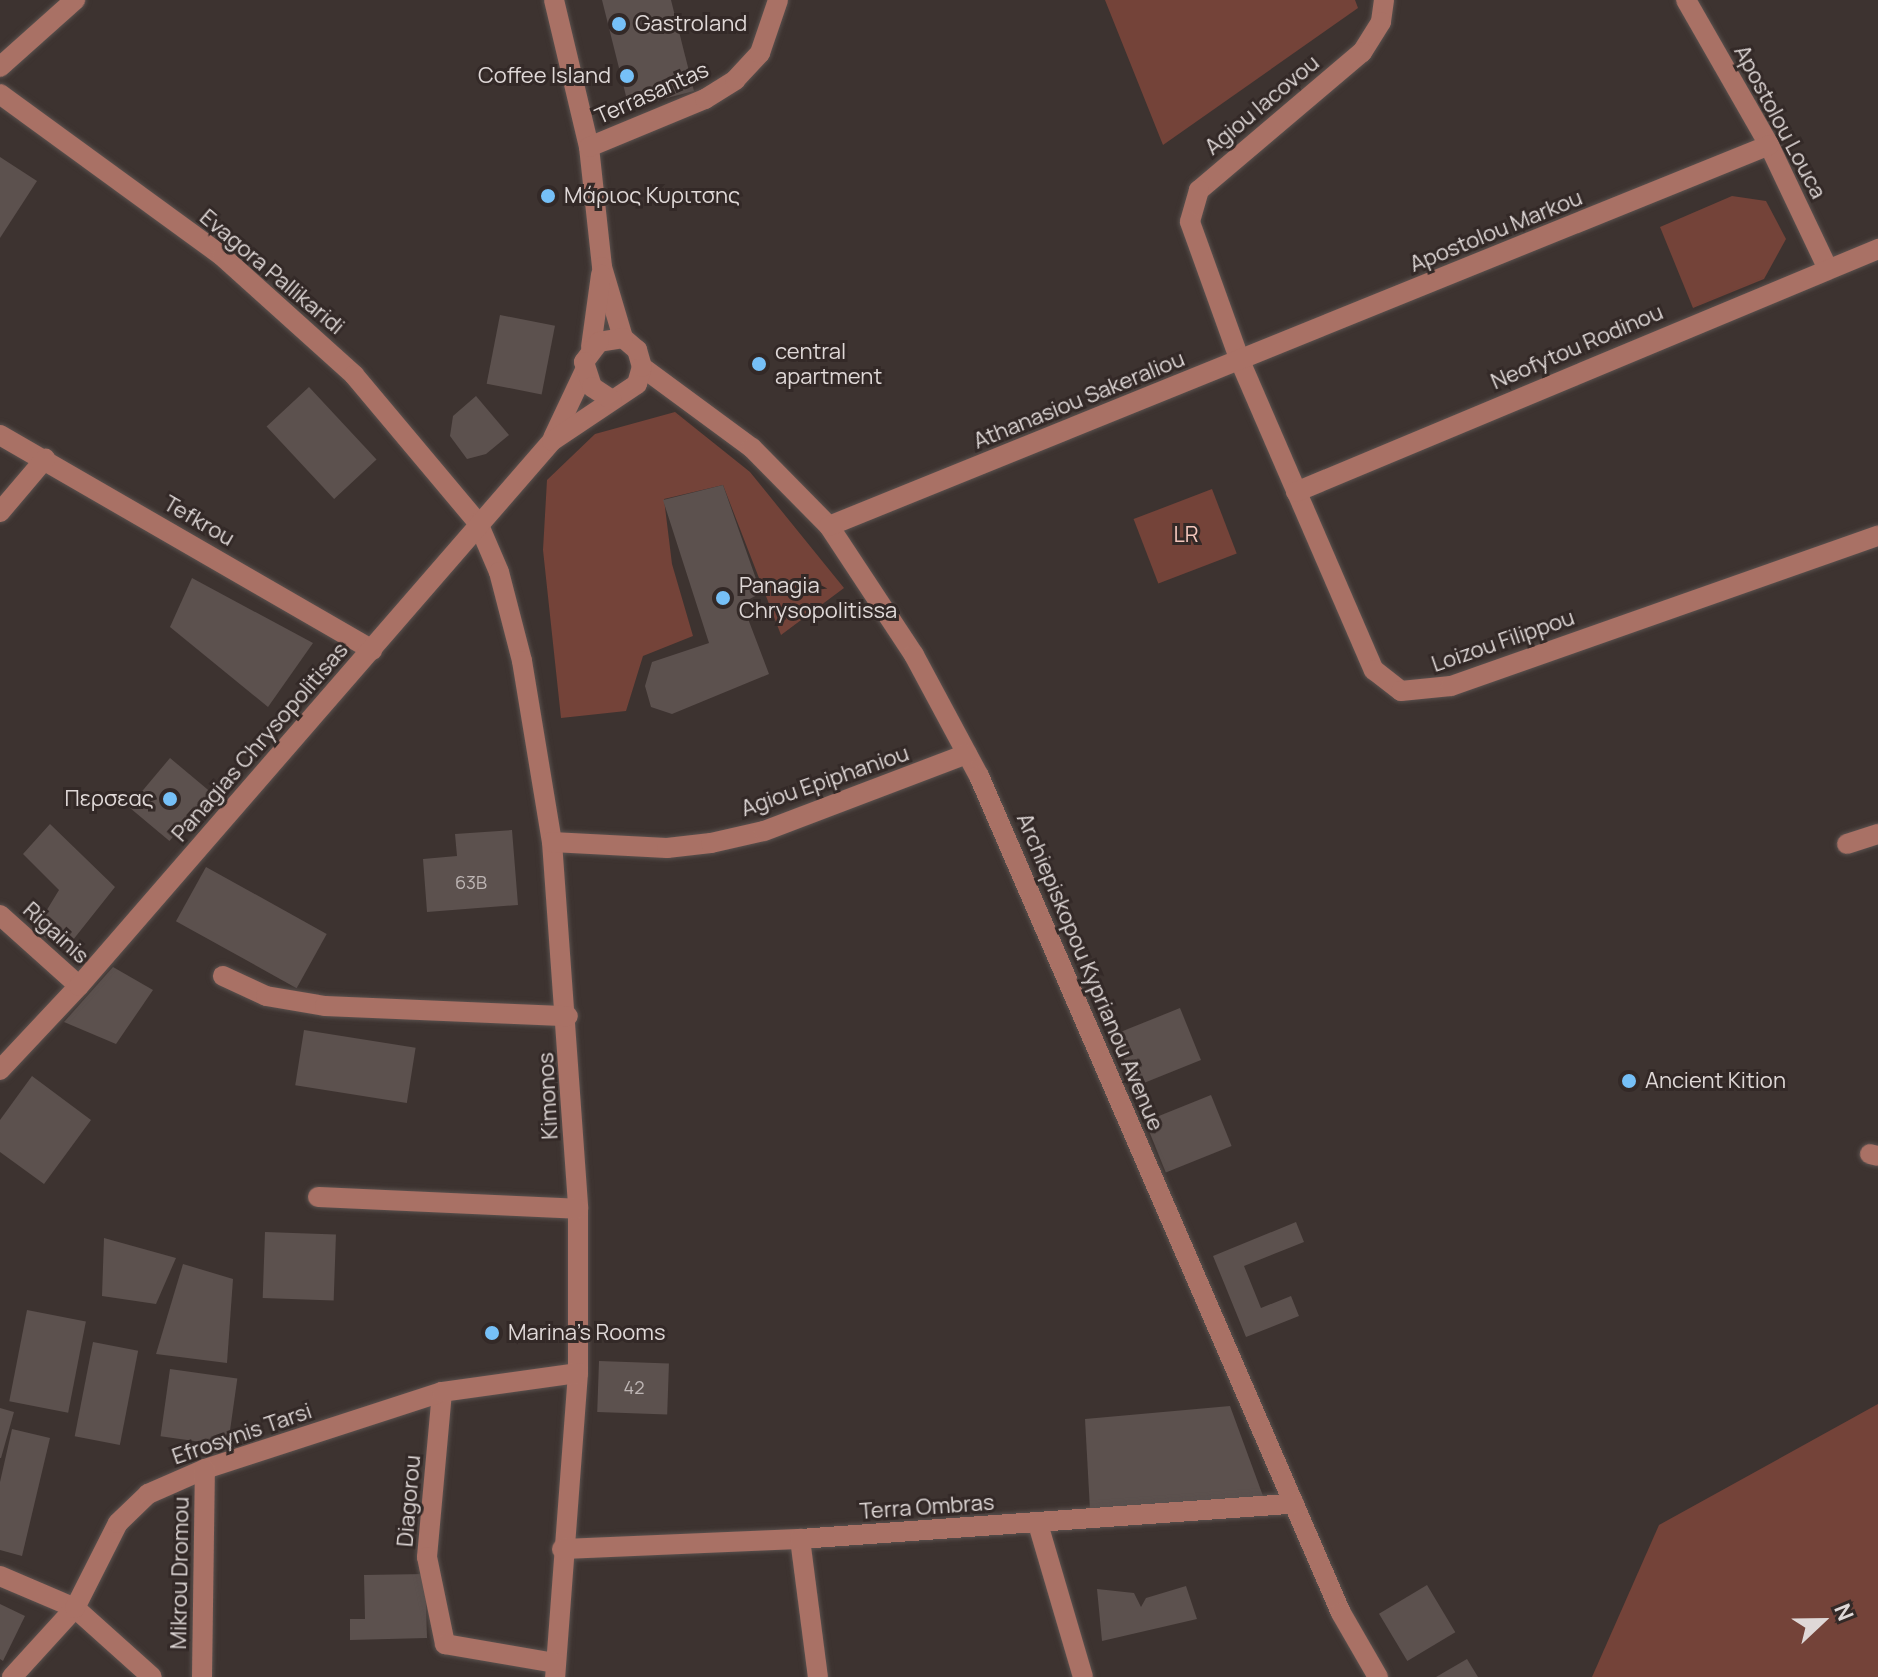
<!DOCTYPE html>
<html>
<head>
<meta charset="utf-8">
<style>
  body { margin:0 }
  #map { position:relative; width:1878px; height:1677px; overflow:hidden; background:#3d3330; font-family:Manrope,sans-serif }
  div>[style] { position:absolute }
  .green>* { inset:0; background:#744339; transform-origin:0 0 }
  .building>* { inset:0; background:#5c514e; transform-origin:0 0 }
  .roads { filter:drop-shadow(0 0 2px #5a514e) drop-shadow(0 0 2px #5a514e) }
  .minor>* { height:20px; margin:-10px; padding:0 10px; transform-origin:10px; border-radius:10px; background:#a97165 }
  .dots>* { width:22px; height:22px; translate:-50% -50%; box-sizing:border-box; border:4px solid #332927; border-radius:50% }
  span { translate:-50% -50%; white-space:nowrap; text-align:center; line-height:1.15; -webkit-text-stroke:6px #332927; paint-order:stroke }
  .number-label { font-size:18px; color:#beb6b5 }
  .number-label span { -webkit-text-stroke-width:0 }
  .poi-label { font-size:22px; color:#dfd8d7 }
  .left { translate:0 -50%; text-align:left }
  .right { translate:-100% -50%; text-align:right }
  .street-label { font-size:22px; color:#dfd8d7 }
  .park-label { font-size:22px; color:#f4c7bd }
  .north { position:absolute; left:1782px; top:1581px; width:80px; height:80px; -webkit-text-stroke:6px #332927; paint-order:stroke; rotate:68deg; font-size:22px; font-weight:700; line-height:32px; text-align:center; color:#dfd8d7 }
  .north::after { content:''; display:block; margin:auto; width:28px; height:36px; background:#dfd8d7; clip-path:polygon(50% 0,100% 100%,50% 72%,0 100%) }
</style>
</head>
<body>
<div id="map">
  <div class="green">
    <i style="clip-path:polygon(1105px 0,1355px 0,1358px 8px,1163px 145px)"></i>
    <i style="clip-path:polygon(1732px 196px,1766px 201px,1786px 239px,1764px 279px,1693px 308px,1660px 227px)"></i>
    <i style="clip-path:polygon(675px 412px,750px 472px,844px 588px,781px 635px,723px 485px,664px 499px,672px 564px,693px 636px,643px 656px,626px 711px,561px 718px,543px 550px,547px 480px,595px 434px)"></i>
    <i style="left:1212px;top:489px;width:69px;height:84px;rotate:69deg"></i>
    <i style="clip-path:polygon(1878px 1404px,1878px 1677px,1592px 1677px,1659px 1525px)"></i>
  </div>
  <div class="building">
    <i style="clip-path:polygon(602px 0,671px 0,694px 91px,629px 108px)"></i>
    <i style="clip-path:polygon(0 157px,37px 181px,0 238px)"></i>
    <i style="left:500px;top:315px;width:56px;height:70px;rotate:11deg"></i>
    <i style="left:309px;top:387px;width:99px;height:58px;rotate:47deg"></i>
    <i style="clip-path:polygon(476px 396px,509px 435px,486px 454px,467px 459px,450px 436px,453px 416px)"></i>
    <i style="clip-path:polygon(723px 485px,761px 593px,742px 603px,769px 674px,672px 714px,651px 707px,645px 686px,652px 662px,709px 643px,663px 500px)"></i>
    <i style="clip-path:polygon(192px 578px,313px 643px,268px 707px,170px 627px)"></i>
    <i style="left:170px;top:758px;width:53px;height:64px;rotate:40deg"></i>
    <i style="clip-path:polygon(50px 824px,115px 887px,65px 950px,34px 931px,59px 890px,23px 854px)"></i>
    <i style="clip-path:polygon(512px 830px,518px 905px,427px 912px,423px 859px,457px 856px,455px 834px)"></i>
    <i style="left:206px;top:867px;width:138px;height:62px;rotate:29deg"></i>
    <i style="clip-path:polygon(113px 967px,153px 990px,116px 1044px,64px 1022px)"></i>
    <i style="left:1180px;top:1008px;width:56px;height:71px;rotate:68deg"></i>
    <i style="left:304px;top:1030px;width:113px;height:56px;rotate:9deg"></i>
    <i style="clip-path:polygon(32px 1076px,91px 1120px,44px 1184px,0 1152px,0 1120px)"></i>
    <i style="left:1211px;top:1095px;width:55px;height:71px;rotate:68deg"></i>
    <i style="clip-path:polygon(1296px 1222px,1304px 1242px,1244px 1266px,1261px 1308px,1291px 1296px,1299px 1316px,1246px 1337px,1213px 1256px)"></i>
    <i style="left:265px;top:1232px;width:71px;height:66px;rotate:2deg"></i>
    <i style="clip-path:polygon(104px 1238px,176px 1258px,156px 1304px,102px 1296px)"></i>
    <i style="clip-path:polygon(183px 1264px,233px 1279px,227px 1363px,156px 1354px)"></i>
    <i style="left:27px;top:1310px;width:60px;height:93px;rotate:11deg"></i>
    <i style="left:93px;top:1342px;width:46px;height:96px;rotate:11deg"></i>
    <i style="left:599px;top:1361px;width:70px;height:51px;rotate:2deg"></i>
    <i style="left:170px;top:1369px;width:68px;height:68px;rotate:8deg"></i>
    <i style="clip-path:polygon(1230px 1406px,1263px 1496px,1090px 1510px,1085px 1419px)"></i>
    <i style="clip-path:polygon(0 1408px,14px 1412px,1px 1458px,0 1458px)"></i>
    <i style="clip-path:polygon(12px 1429px,50px 1438px,22px 1556px,0 1550px,0 1482px)"></i>
    <i style="clip-path:polygon(425px 1574px,427px 1638px,350px 1640px,350px 1619px,365px 1619px,364px 1575px)"></i>
    <i style="left:1427px;top:1585px;width:55px;height:56px;rotate:59deg"></i>
    <i style="clip-path:polygon(1186px 1586px,1197px 1619px,1102px 1641px,1097px 1589px,1134px 1593px,1141px 1607px,1146px 1598px)"></i>
    <i style="clip-path:polygon(0 1604px,25px 1616px,3px 1661px,0 1659px)"></i>
    <i style="clip-path:polygon(1467px 1659px,1478px 1677px,1436px 1677px)"></i>
  </div>
  <div class="roads">
    <div class="minor">
      <i style="left:554px;top:0;width:151px;rotate:76.6deg"></i>
      <i style="left:589px;top:147px;width:121px;rotate:83.8deg"></i>
      <i style="left:602px;top:267px;width:74px;rotate:73.5deg"></i>
      <i style="left:1384px;top:0;width:22px;rotate:98deg"></i>
      <i style="left:1381px;top:22px;width:36px;rotate:122deg"></i>
      <i style="left:1362px;top:52px;width:214px;rotate:139.7deg"></i>
      <i style="left:1199px;top:190px;width:33px;rotate:106deg"></i>
      <i style="left:1190px;top:222px;width:148px;rotate:70.2deg"></i>
      <i style="left:1240px;top:361px;width:337px;rotate:66.6deg"></i>
      <i style="left:1374px;top:670px;width:34px;rotate:38deg"></i>
      <i style="left:1401px;top:691px;width:50px;rotate:-5.7deg"></i>
      <i style="left:1451px;top:686px;width:453px;rotate:-19.4deg"></i>
      <i style="left:1686px;top:0;width:167px;rotate:60.2deg"></i>
      <i style="left:1769px;top:145px;width:137px;rotate:64.6deg"></i>
      <i style="left:0;top:67px;width:101px;rotate:-41.8deg"></i>
      <i style="left:0;top:94px;width:275px;rotate:36.1deg"></i>
      <i style="left:222px;top:256px;width:178px;rotate:42deg"></i>
      <i style="left:354px;top:375px;width:193px;rotate:50deg"></i>
      <i style="left:478px;top:523px;width:53px;rotate:66.8deg"></i>
      <i style="left:499px;top:572px;width:92px;rotate:75.5deg"></i>
      <i style="left:522px;top:661px;width:183px;rotate:80.6deg"></i>
      <i style="left:552px;top:842px;width:368px;rotate:85.9deg"></i>
      <i style="left:578px;top:1209px;width:164px;rotate:90deg"></i>
      <i style="left:578px;top:1373px;width:305px;rotate:94.3deg"></i>
      <i style="left:589px;top:147px;width:126px;rotate:-22.5deg"></i>
      <i style="left:705px;top:99px;width:36px;rotate:-32deg"></i>
      <i style="left:735px;top:80px;width:37px;rotate:-47deg"></i>
      <i style="left:760px;top:53px;width:56px;rotate:-71.2deg"></i>
      <i style="left:591px;top:347px;width:73px;rotate:-82.1deg"></i>
      <i style="left:642px;top:367px;width:137px;rotate:36.4deg"></i>
      <i style="left:752px;top:448px;width:110px;rotate:45.4deg"></i>
      <i style="left:829px;top:526px;width:154px;rotate:56.6deg"></i>
      <i style="left:914px;top:655px;width:137px;rotate:61.8deg"></i>
      <i style="left:979px;top:776px;width:912px;rotate:66.61deg"></i>
      <i style="left:1341px;top:1613px;width:74px;rotate:60deg"></i>
      <i style="left:0;top:435px;width:430px;rotate:30deg"></i>
      <i style="left:553px;top:438px;width:75px;rotate:-64.8deg"></i>
      <i style="left:1296px;top:492px;width:631px;rotate:-22.66deg"></i>
      <i style="left:0;top:512px;width:70px;rotate:-49.7deg"></i>
      <i style="left:829px;top:526px;width:1014px;rotate:-22.06deg"></i>
      <i style="left:552px;top:842px;width:115px;rotate:3deg"></i>
      <i style="left:667px;top:848px;width:44px;rotate:-6.5deg"></i>
      <i style="left:711px;top:843px;width:54px;rotate:-12.8deg"></i>
      <i style="left:764px;top:831px;width:217px;rotate:-20.8deg"></i>
      <i style="left:1847px;top:844px;width:33px;rotate:-18deg"></i>
      <i style="left:0;top:915px;width:106px;rotate:41.9deg"></i>
      <i style="left:223px;top:976px;width:47px;rotate:24.9deg"></i>
      <i style="left:266px;top:996px;width:60px;rotate:9.6deg"></i>
      <i style="left:325px;top:1006px;width:243px;rotate:2.4deg"></i>
      <i style="left:0;top:1070px;width:115px;rotate:-46.8deg"></i>
      <i style="left:79px;top:986px;width:722px;rotate:-49.05deg"></i>
      <i style="left:552px;top:441px;width:102px;rotate:-33.8deg"></i>
      <i style="left:637px;top:384px;width:18px;rotate:-74deg"></i>
      <i style="left:642px;top:367px;width:18px;rotate:-106deg"></i>
      <i style="left:637px;top:350px;width:18px;rotate:-139deg"></i>
      <i style="left:623px;top:338px;width:24px;rotate:171deg"></i>
      <i style="left:599px;top:342px;width:25px;rotate:127deg"></i>
      <i style="left:584px;top:362px;width:26px;rotate:72deg"></i>
      <i style="left:592px;top:387px;width:24px;rotate:33deg"></i>
      <i style="left:1870px;top:1154px;width:8px;rotate:14deg"></i>
      <i style="left:318px;top:1197px;width:260px;rotate:2.6deg"></i>
      <i style="left:442px;top:1392px;width:166px;rotate:95.2deg"></i>
      <i style="left:427px;top:1557px;width:89px;rotate:78.3deg"></i>
      <i style="left:445px;top:1644px;width:112px;rotate:9.8deg"></i>
      <i style="left:1038px;top:1524px;width:159px;rotate:73.6deg"></i>
      <i style="left:800px;top:1539px;width:139px;rotate:82.6deg"></i>
      <i style="left:562px;top:1549px;width:238px;rotate:-2.4deg"></i>
      <i style="left:800px;top:1539px;width:495px;rotate:-4.1deg"></i>
      <i style="left:0;top:1576px;width:82px;rotate:23.1deg"></i>
      <i style="left:75px;top:1608px;width:103px;rotate:41.9deg"></i>
      <i style="left:12px;top:1677px;width:93px;rotate:-47.6deg"></i>
      <i style="left:75px;top:1608px;width:95px;rotate:-63.2deg"></i>
      <i style="left:118px;top:1523px;width:42px;rotate:-44deg"></i>
      <i style="left:148px;top:1494px;width:62px;rotate:-23.7deg"></i>
      <i style="left:205px;top:1469px;width:249px;rotate:-18deg"></i>
      <i style="left:442px;top:1392px;width:137px;rotate:-8deg"></i>
      <i style="left:202px;top:1677px;width:208px;rotate:-89.2deg"></i>
    </div>
  </div>
  <div class="dots">
    <i style="left:619px;top:24px;background:#76c0f7"></i>
    <i style="left:627px;top:76px;background:#76c0f7"></i>
    <i style="left:548px;top:196px;background:#76c0f7"></i>
    <i style="left:759px;top:364px;background:#76c0f7"></i>
    <i style="left:723px;top:598px;background:#76c0f7"></i>
    <i style="left:170px;top:799px;background:#76c0f7"></i>
    <i style="left:1629px;top:1081px;background:#76c0f7"></i>
    <i style="left:492px;top:1333px;background:#76c0f7"></i>
  </div>
  <div class="number-label">
    <span style="left:471px;top:882px">63B</span>
    <span style="left:634px;top:1387px">42</span>
  </div>
  <div class="poi-label">
    <span class="left" style="left:635px;top:24px">Gastroland</span>
    <span class="right" style="left:611px;top:76px">Coffee Island</span>
    <span class="left" style="left:564px;top:196px">Μάριος Κυριτσης</span>
    <span class="left" style="left:775px;top:364px">central<br>apartment</span>
    <span class="left" style="left:739px;top:598px">Panagia<br>Chrysopolitissa</span>
    <span class="right" style="left:154px;top:799px">Περσεας</span>
    <span class="left" style="left:1645px;top:1081px">Ancient Kition</span>
    <span class="left" style="left:508px;top:1333px">Marina's Rooms</span>
  </div>
  <div class="street-label">
    <span style="left:652px;top:93px;rotate:-24deg">Terrasantas</span>
    <span style="left:1262px;top:105px;rotate:-40deg">Agiou Iacovou</span>
    <span style="left:1780px;top:122px;rotate:62deg">Apostolou Louca</span>
    <span style="left:1496px;top:231px;rotate:-22deg">Apostolou Markou</span>
    <span style="left:272px;top:272px;rotate:40deg">Evagora Pallikaridi</span>
    <span style="left:1577px;top:347px;rotate:-23deg">Neofytou Rodinou</span>
    <span style="left:1079px;top:400px;rotate:-22deg">Athanasiou Sakeraliou</span>
    <span style="left:199px;top:521px;rotate:30deg">Tefkrou</span>
    <span style="left:1503px;top:641px;rotate:-19deg">Loizou Filippou</span>
    <span style="left:260px;top:742px;rotate:-49deg">Panagias Chrysopolitisas</span>
    <span style="left:825px;top:781px;rotate:-19deg">Agiou Epiphaniou</span>
    <span style="left:56px;top:933px;rotate:42deg">Rigainis</span>
    <span style="left:1090px;top:972px;rotate:67deg">Archiepiskopou Kyprianou Avenue</span>
    <span style="left:548px;top:1096px;rotate:-93deg">Kimonos</span>
    <span style="left:242px;top:1434px;rotate:-19deg">Efrosynis Tarsi</span>
    <span style="left:409px;top:1501px;rotate:-85deg">Diagorou</span>
    <span style="left:927px;top:1507px;rotate:-4deg">Terra Ombras</span>
    <span style="left:180px;top:1573px;rotate:-89deg">Mikrou Dromou</span>
  </div>
  <div class="park-label">
    <span style="left:1186px;top:535px">LR</span>
  </div>
  <div class="north">N</div>
</div>
</body>
</html>
